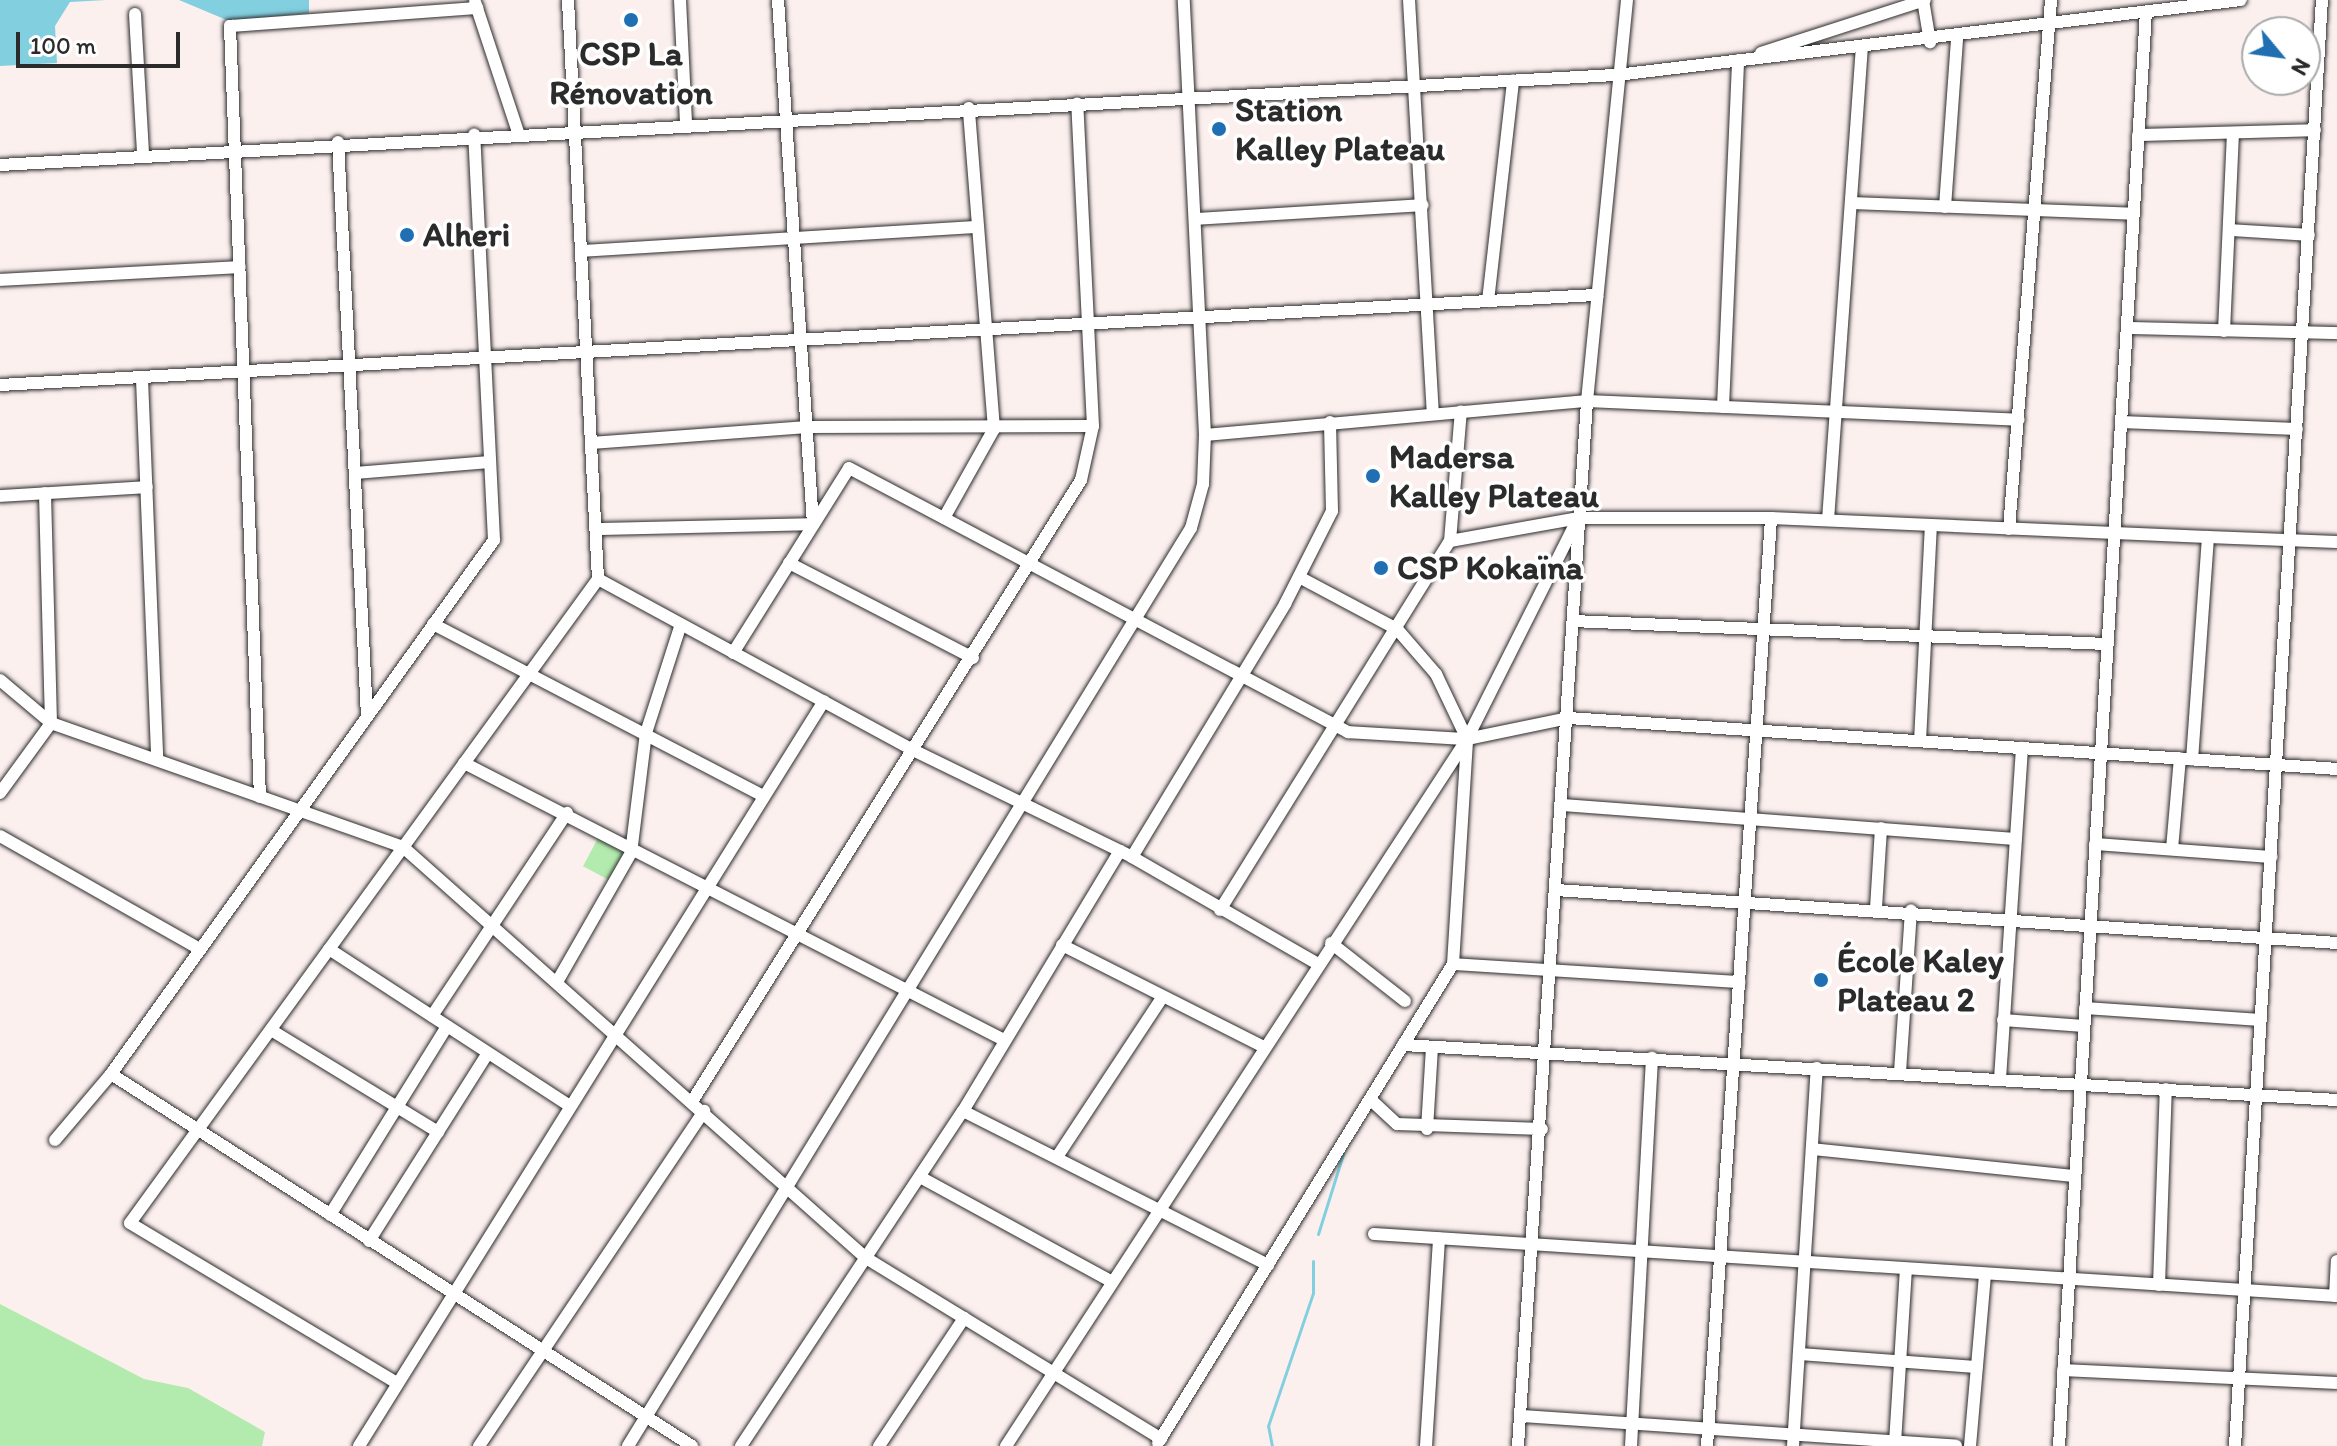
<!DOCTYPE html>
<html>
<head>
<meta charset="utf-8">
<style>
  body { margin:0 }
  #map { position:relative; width:2337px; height:1446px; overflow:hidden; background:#fcf0ef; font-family:Itim,sans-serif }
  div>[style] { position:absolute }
  .green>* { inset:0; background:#b3ebae; transform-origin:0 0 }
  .water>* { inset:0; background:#82cfe0 }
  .stream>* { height:3px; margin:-1.5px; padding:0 1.5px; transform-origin:1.5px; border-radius:1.5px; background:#82cfe0 }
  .roads { filter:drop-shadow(0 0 2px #2b2b2b) drop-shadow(0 0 2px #2b2b2b) }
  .street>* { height:12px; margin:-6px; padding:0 6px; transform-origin:6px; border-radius:6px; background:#fff }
  .dots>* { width:22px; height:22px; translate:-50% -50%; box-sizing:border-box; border:4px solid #fff; border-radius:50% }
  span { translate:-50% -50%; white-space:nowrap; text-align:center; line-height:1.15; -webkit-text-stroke:7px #fff; paint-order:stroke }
  .poi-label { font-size:34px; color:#2b2b2b; font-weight:700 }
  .left { translate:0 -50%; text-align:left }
  .north { position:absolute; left:2241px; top:16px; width:80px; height:80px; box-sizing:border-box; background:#fff; border:2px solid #aaa; border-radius:50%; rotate:119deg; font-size:22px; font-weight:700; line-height:32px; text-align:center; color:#2b2b2b }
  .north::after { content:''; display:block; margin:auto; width:28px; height:36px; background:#1f6fb2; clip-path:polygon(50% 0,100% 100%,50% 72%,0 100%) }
  .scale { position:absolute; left:16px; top:32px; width:164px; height:36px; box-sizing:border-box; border:4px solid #2b2b2b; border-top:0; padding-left:10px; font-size:24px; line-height:28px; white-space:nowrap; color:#2b2b2b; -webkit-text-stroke:6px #fff; paint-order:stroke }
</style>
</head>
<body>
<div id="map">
  <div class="green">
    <i style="left:598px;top:838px;width:32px;height:32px;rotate:28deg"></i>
    <i style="clip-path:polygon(0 1304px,144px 1379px,188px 1388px,265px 1432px,262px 1446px,0 1446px)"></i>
  </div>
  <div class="water">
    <i style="clip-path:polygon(0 0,106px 0,70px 2px,55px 26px,57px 63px,0 66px)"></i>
    <i style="clip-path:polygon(140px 0,309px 0,309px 13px,229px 21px,179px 0)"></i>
  </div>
  <div class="stream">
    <i style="left:1318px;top:1234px;width:84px;rotate:-72.6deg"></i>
    <i style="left:1272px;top:1446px;width:20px;rotate:-101deg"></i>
    <i style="left:1268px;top:1426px;width:140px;rotate:-71.3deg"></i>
    <i style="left:1313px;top:1293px;width:32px;rotate:-90deg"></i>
  </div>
  <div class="roads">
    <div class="street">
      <i style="left:680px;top:0;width:123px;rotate:87.2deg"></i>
      <i style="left:1409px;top:0;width:412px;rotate:86.7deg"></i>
      <i style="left:1923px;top:0;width:43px;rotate:80.5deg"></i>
      <i style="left:475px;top:2px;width:137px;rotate:71.7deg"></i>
      <i style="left:135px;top:14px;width:140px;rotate:86.7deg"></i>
      <i style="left:1761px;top:53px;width:172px;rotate:-17.9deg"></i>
      <i style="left:2138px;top:135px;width:177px;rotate:-1.6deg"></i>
      <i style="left:338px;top:142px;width:575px;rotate:87.11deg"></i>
      <i style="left:0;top:165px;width:1620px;rotate:-3.19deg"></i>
      <i style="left:1617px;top:75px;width:628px;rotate:-6.85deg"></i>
      <i style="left:1851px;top:203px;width:283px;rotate:2.2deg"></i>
      <i style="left:1945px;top:207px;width:169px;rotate:-85.9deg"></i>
      <i style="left:1195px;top:219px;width:228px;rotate:-3.5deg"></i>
      <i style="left:2230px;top:230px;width:79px;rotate:3.6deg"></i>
      <i style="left:581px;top:251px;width:397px;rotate:-3.5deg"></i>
      <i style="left:0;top:280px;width:240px;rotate:-3.1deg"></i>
      <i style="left:1488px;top:301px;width:222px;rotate:-83.5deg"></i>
      <i style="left:2127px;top:328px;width:210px;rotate:1.4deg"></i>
      <i style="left:2224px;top:331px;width:198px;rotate:-87.4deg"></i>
      <i style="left:142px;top:379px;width:381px;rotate:87.7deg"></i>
      <i style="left:0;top:385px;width:1600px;rotate:-3.23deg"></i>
      <i style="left:1723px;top:407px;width:347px;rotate:-87.5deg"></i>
      <i style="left:2121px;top:422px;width:176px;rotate:2.3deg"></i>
      <i style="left:1205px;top:435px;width:384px;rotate:-5.1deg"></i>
      <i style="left:1587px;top:401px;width:432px;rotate:2.5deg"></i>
      <i style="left:591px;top:443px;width:217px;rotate:-4.2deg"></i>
      <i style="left:807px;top:427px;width:286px;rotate:-0.2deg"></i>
      <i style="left:355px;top:473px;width:135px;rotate:-4.7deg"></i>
      <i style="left:0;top:496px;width:147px;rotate:-3.5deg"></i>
      <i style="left:944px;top:518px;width:102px;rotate:-60.7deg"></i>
      <i style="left:994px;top:429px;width:322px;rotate:-94.5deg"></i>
      <i style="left:1828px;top:520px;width:473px;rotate:-85.9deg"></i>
      <i style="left:596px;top:529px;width:217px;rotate:-1.3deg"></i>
      <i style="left:813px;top:524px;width:525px;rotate:-93.82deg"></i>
      <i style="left:2009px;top:529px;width:531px;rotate:-85.46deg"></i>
      <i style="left:2208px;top:537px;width:129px;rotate:2.2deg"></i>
      <i style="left:1450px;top:541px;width:131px;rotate:-10.1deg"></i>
      <i style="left:1579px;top:518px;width:192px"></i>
      <i style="left:1771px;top:518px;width:437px;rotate:2.5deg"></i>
      <i style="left:2208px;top:537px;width:223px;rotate:94.1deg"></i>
      <i style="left:789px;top:563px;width:207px;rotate:27.3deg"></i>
      <i style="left:1299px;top:577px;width:111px;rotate:28deg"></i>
      <i style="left:1397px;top:629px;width:60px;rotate:49.1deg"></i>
      <i style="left:1436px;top:674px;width:72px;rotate:64.5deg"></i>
      <i style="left:1467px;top:739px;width:103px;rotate:-11.7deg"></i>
      <i style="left:1568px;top:718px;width:771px;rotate:3.79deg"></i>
      <i style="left:598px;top:579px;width:361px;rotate:28.5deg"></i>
      <i style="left:915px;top:751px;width:242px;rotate:26deg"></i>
      <i style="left:1132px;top:857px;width:212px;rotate:29.9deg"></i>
      <i style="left:1573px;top:621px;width:534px;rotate:2.47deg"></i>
      <i style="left:433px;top:624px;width:373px;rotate:27.5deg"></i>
      <i style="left:733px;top:653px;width:218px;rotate:-57.9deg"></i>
      <i style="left:849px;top:468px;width:565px;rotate:27.88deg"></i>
      <i style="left:1348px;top:732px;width:119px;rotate:3.4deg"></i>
      <i style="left:0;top:680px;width:67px;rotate:40.1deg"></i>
      <i style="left:51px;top:723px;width:373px;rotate:19.4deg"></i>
      <i style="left:403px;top:847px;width:619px;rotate:41.6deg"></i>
      <i style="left:866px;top:1258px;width:346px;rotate:31.5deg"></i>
      <i style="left:1920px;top:741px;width:215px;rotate:-87.1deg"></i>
      <i style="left:464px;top:763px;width:605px;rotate:27.16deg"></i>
      <i style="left:0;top:793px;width:87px;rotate:-53.9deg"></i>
      <i style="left:51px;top:723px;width:230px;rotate:-91.5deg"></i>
      <i style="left:260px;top:797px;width:772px;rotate:-92.23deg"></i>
      <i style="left:230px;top:26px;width:248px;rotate:-4.2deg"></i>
      <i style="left:1562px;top:805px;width:455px;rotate:4.3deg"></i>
      <i style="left:0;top:836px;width:230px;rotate:29.5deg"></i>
      <i style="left:2095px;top:844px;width:177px;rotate:4.2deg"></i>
      <i style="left:2172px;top:849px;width:91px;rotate:-85deg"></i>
      <i style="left:1132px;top:857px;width:296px;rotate:-58.8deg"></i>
      <i style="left:1285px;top:604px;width:104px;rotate:-63.2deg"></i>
      <i style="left:1332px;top:511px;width:89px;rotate:-91.3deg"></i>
      <i style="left:1556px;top:890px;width:783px;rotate:3.88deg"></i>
      <i style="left:1876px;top:908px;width:80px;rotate:-86.4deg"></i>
      <i style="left:1220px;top:910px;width:435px;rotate:-58.1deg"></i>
      <i style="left:1450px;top:541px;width:130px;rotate:-85.2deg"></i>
      <i style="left:1331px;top:943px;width:94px;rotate:38.1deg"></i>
      <i style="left:1062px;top:945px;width:224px;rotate:26.8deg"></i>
      <i style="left:329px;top:949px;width:288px;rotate:33.1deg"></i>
      <i style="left:1453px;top:964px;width:287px;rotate:3.6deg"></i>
      <i style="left:557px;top:982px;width:149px;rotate:-60.2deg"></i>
      <i style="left:631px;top:853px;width:121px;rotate:-82.9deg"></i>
      <i style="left:646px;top:733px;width:114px;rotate:-72.2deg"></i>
      <i style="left:2085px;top:1008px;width:176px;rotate:3.9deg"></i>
      <i style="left:432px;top:1016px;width:244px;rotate:-56.4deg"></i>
      <i style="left:2003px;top:1020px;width:81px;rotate:4.2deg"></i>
      <i style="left:271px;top:1030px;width:196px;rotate:31.4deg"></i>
      <i style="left:1403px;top:1045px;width:936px;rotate:3.37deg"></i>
      <i style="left:1900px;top:1072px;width:162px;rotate:-86.1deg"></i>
      <i style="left:111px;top:1074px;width:690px;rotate:32.63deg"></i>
      <i style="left:2000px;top:1079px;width:332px;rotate:-86.2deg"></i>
      <i style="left:1370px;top:1099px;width:37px;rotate:43deg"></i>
      <i style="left:1397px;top:1124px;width:145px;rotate:2deg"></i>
      <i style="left:693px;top:1100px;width:731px;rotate:-57.96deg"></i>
      <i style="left:1081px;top:480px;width:55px;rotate:-77.5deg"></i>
      <i style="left:1093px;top:426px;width:323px;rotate:-92.8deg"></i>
      <i style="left:963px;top:1111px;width:342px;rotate:26.8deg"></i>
      <i style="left:1427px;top:1129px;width:81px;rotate:-86.5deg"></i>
      <i style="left:55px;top:1140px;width:87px;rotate:-49.7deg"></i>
      <i style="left:111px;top:1074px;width:657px;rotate:-54.35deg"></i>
      <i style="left:494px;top:540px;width:406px;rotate:-92.8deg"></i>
      <i style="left:1812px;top:1149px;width:264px;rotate:5.9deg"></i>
      <i style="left:1057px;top:1157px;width:189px;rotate:-56.6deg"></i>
      <i style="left:920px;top:1177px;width:215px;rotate:28.6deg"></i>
      <i style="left:330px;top:1215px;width:222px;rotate:-58.2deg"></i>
      <i style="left:1374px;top:1234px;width:965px;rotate:3.68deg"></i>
      <i style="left:369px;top:1241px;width:222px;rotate:-57.7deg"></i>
      <i style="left:2159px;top:1285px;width:196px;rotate:-88deg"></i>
      <i style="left:2335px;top:1296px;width:35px;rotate:-87deg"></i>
      <i style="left:1799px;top:1354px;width:178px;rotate:4.2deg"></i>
      <i style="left:2063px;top:1370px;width:274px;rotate:2.7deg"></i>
      <i style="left:397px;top:1383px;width:311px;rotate:-149.1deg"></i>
      <i style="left:130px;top:1223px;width:796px;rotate:-53.99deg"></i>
      <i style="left:598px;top:579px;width:580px;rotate:-92.97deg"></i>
      <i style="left:1521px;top:1416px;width:436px;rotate:3.9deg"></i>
      <i style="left:1158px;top:1443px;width:563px;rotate:-58.37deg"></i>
      <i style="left:1453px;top:964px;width:222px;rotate:-86.4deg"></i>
      <i style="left:1895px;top:1443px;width:174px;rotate:-86.4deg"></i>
      <i style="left:359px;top:1446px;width:878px;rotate:-58.03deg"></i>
      <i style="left:479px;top:1446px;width:404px;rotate:-56.1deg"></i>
      <i style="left:628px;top:1446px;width:1077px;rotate:-58.48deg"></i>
      <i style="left:1191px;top:528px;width:46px;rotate:-74.7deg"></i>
      <i style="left:1203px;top:484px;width:49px;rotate:-87.7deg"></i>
      <i style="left:1205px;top:435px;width:436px;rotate:-92.8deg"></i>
      <i style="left:741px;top:1446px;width:402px;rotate:-56.5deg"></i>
      <i style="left:963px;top:1111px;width:304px;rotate:-58.9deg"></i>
      <i style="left:879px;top:1446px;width:154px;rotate:-56.4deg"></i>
      <i style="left:1006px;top:1446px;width:844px;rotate:-56.89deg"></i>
      <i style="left:1467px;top:739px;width:241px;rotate:-63.3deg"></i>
      <i style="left:1426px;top:1446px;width:208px;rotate:-86.4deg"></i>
      <i style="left:1518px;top:1446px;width:1047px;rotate:-86.22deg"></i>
      <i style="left:1587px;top:401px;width:403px;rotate:-84.3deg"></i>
      <i style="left:1631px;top:1446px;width:389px;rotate:-86.9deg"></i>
      <i style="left:1707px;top:1446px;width:930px;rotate:-86.05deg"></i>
      <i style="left:1793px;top:1446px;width:379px;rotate:-86.4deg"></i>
      <i style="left:1970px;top:1446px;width:173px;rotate:-85deg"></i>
      <i style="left:2059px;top:1446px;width:1437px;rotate:-86.53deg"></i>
      <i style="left:2235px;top:1446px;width:1449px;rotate:-86.56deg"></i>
    </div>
  </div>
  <div class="dots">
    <i style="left:631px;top:20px;background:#1f6fb2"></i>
    <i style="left:1219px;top:129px;background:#1f6fb2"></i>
    <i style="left:407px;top:235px;background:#1f6fb2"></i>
    <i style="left:1373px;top:476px;background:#1f6fb2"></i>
    <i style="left:1381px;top:568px;background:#1f6fb2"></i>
    <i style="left:1821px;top:980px;background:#1f6fb2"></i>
  </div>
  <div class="poi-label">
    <span style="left:631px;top:73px">CSP La<br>Rénovation</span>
    <span class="left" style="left:1235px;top:129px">Station<br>Kalley Plateau</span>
    <span class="left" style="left:423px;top:235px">Alheri</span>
    <span class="left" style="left:1389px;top:476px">Madersa<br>Kalley Plateau</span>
    <span class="left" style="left:1397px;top:568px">CSP Kokaïna</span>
    <span class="left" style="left:1837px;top:980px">École Kaley<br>Plateau 2</span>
  </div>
  <div class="north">N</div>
  <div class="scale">100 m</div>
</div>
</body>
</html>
